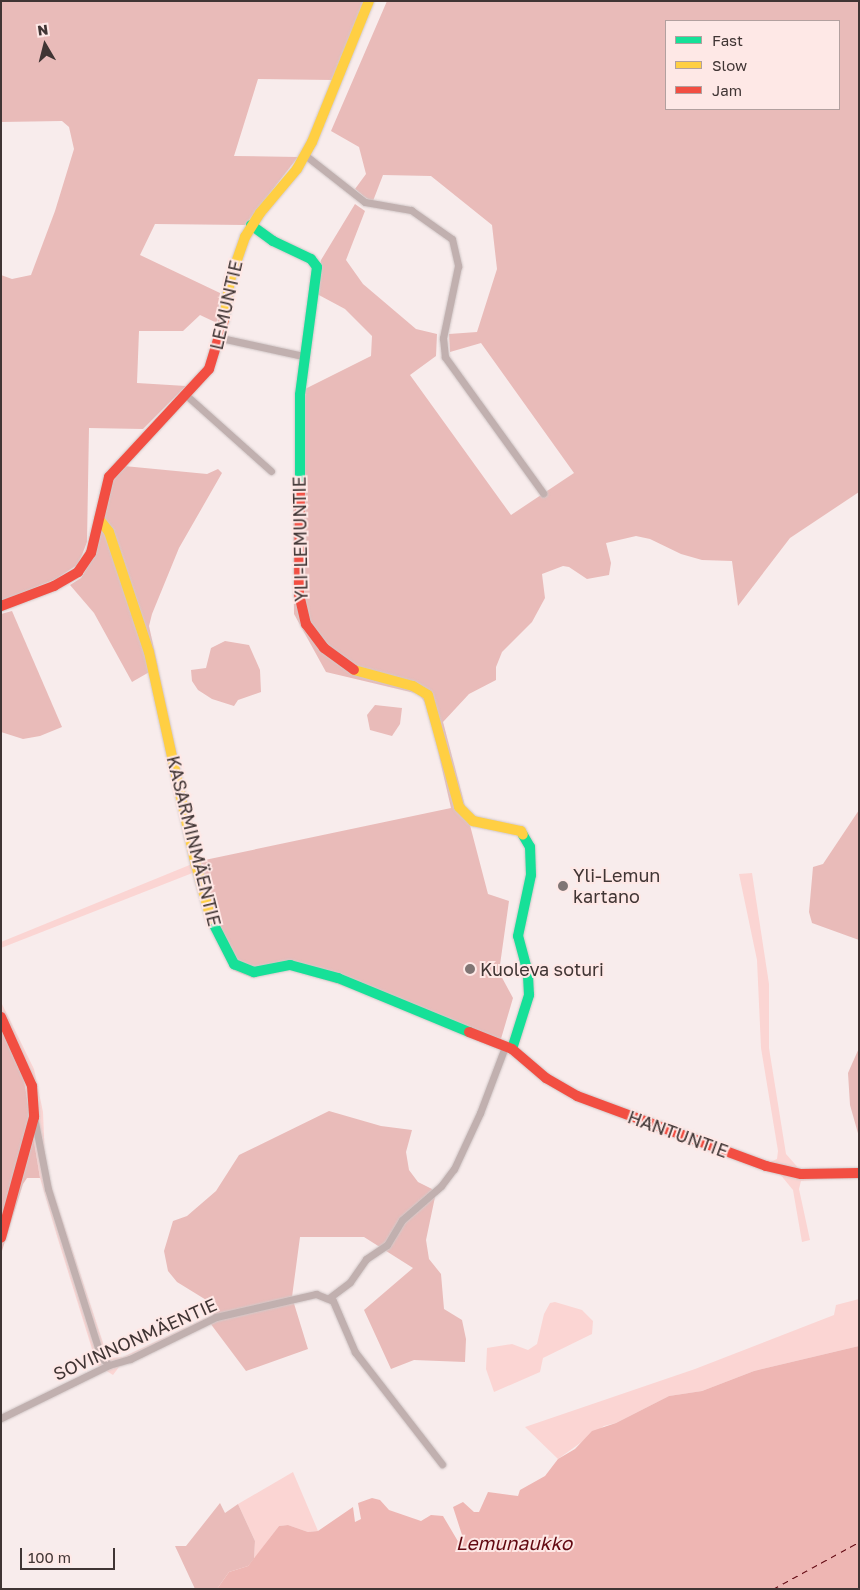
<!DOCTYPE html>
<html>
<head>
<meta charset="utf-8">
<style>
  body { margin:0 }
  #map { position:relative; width:860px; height:1590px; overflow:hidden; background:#f8ecec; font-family:"Golos Text",sans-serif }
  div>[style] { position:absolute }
  .green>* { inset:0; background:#fbd5d3 }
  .forest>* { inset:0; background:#e9bbb9 }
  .water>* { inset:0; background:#eeb6b3 }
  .ferry>* { height:1px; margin-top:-0.5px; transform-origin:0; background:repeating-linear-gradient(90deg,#630912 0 6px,transparent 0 11px) }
  .roads { filter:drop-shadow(0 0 1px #d2c8c8) drop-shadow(0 0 1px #d2c8c8) }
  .street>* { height:7px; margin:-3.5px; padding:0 3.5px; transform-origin:3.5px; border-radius:3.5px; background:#c1b0af }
  .fast>* { height:10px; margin:-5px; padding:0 5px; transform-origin:5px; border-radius:5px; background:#16e098 }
  .slow>* { height:10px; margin:-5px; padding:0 5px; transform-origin:5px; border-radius:5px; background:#ffcf43 }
  .jam>* { height:10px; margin:-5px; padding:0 5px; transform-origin:5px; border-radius:5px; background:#f24e42 }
  .dots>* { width:14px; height:14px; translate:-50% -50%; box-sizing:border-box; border:2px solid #fee8e6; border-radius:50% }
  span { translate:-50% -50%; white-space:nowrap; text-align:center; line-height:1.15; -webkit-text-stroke:4px #fee8e6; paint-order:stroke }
  .street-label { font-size:18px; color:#403534 }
  .poi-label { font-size:18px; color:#403534 }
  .left { translate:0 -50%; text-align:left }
  .water-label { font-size:19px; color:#630912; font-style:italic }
  .frame { position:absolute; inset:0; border:2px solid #403534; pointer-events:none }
  .legend { position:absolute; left:665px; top:20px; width:175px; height:90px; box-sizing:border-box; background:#fee8e6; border:1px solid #b2a09f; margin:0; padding:6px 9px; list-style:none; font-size:15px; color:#403534 }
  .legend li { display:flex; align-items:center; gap:10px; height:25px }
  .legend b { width:25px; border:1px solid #b2a09f }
  .north { position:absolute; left:20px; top:20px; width:50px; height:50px; -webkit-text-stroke:4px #fee8e6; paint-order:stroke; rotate:352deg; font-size:14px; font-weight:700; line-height:20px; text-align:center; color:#403534 }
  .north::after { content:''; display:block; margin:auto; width:18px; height:22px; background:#403534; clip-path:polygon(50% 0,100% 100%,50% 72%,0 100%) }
  .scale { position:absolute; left:20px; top:1548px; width:95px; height:22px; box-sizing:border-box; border:2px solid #403534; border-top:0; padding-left:6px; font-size:15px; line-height:18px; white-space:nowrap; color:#403534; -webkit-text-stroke:4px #fee8e6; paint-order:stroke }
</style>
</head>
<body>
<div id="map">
  <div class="green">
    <i style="clip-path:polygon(158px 667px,200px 861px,195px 872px,1px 948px,1px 942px,192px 864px,149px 672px)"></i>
    <i style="clip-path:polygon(752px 873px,769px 984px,769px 1048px,786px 1154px,801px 1171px,859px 1177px,801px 1181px,799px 1189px,810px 1240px,802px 1242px,793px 1190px,770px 1162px,777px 1159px,778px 1151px,761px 1048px,757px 960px,739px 874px)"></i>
    <i style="clip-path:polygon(1px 1002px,34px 1069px,43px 1112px,45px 1160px,52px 1188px,108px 1358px,123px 1357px,216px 1313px,210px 1323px,119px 1367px,113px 1375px,97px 1365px,57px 1236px,40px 1178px,24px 1080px,1px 1029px)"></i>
    <i style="clip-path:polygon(859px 1299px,859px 1346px,754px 1371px,702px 1391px,669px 1396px,616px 1423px,604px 1426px,558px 1459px,525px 1427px,695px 1369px,834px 1315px,836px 1305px)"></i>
    <i style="clip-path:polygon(555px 1302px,582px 1310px,593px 1321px,592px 1334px,543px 1358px,540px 1372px,494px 1392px,486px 1369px,487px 1348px,512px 1344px,528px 1350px,537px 1344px,544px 1314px,550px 1303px)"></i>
    <i style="clip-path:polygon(293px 1472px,318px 1531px,308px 1532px,288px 1525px,279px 1526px,254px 1559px,255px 1541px,238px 1504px)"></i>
  </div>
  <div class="forest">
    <i style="clip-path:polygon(1px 1px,364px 1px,332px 80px,258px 79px,234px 156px,298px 157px,245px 225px,155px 224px,140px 255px,220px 293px,217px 323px,200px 315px,183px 331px,139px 331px,137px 383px,186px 386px,143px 429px,89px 428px,87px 542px,82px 555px,77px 565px,56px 579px,1px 601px,1px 275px,12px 279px,31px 275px,55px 211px,74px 149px,69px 127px,62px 121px,1px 122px)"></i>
    <i style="clip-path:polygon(evenodd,387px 1px,859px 1px,859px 492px,790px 538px,738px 606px,732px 561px,702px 560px,681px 554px,650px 539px,636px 536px,606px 543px,611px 563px,609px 575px,587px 579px,569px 567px,563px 566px,542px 574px,545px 598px,532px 622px,502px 652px,496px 667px,496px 680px,469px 694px,443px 722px,488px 894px,509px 901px,499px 972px,513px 998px,498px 1049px,360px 991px,287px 968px,253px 978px,235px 971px,227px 961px,200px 861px,451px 808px,428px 707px,419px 694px,326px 672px,294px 614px,293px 500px,303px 498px,305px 389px,371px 356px,372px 336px,345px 309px,317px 294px,321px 260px,355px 204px,365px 211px,346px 260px,363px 284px,416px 329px,437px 334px,436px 356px,410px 375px,511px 515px,574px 473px,481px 343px,450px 352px,449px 334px,477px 332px,497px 269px,492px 225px,431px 176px,383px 175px,373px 201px,366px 198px,355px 189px,366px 174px,359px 147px,331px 131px,387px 1px,666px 21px,839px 21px,839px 109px,666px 109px,666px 21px)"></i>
    <i style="clip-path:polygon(124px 466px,207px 474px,218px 469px,222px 473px,179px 548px,152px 614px,149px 626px,158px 667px,132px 682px,94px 613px,70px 585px,81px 578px,95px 555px,113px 480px)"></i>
    <i style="clip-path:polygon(12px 611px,62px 727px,40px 736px,23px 739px,1px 732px,1px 614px)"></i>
    <i style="clip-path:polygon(225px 641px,249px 645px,260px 670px,261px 692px,238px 700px,234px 706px,212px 699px,198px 690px,192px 681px,191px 670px,206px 668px,211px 648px)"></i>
    <i style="clip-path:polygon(375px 705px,402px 708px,400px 724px,392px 736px,370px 730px,367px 715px)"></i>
    <i style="clip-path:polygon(859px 810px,859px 940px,812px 923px,809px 912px,813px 867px,823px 864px)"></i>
    <i style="clip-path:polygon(1px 1029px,24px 1080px,40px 1178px,27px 1178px,23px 1184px,1px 1254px)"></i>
    <i style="clip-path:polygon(859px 1048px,859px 1137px,850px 1105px,848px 1073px)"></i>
    <i style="clip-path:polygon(329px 1111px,381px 1126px,412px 1130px,406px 1152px,409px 1170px,418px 1182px,432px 1189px,435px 1197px,426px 1240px,429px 1259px,441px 1274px,444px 1309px,462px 1320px,466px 1339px,465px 1362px,414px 1360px,391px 1369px,364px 1310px,413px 1268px,364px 1237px,300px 1237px,292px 1297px,308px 1349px,246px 1371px,210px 1323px,216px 1306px,177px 1282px,168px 1271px,164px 1251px,173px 1221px,187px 1216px,216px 1191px,239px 1155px)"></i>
    <i style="clip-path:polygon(220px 1503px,225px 1513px,238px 1504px,255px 1541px,254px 1559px,248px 1566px,229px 1572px,217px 1589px,195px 1589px,175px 1546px,186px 1546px)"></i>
  </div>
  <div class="water">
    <i style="clip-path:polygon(859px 1346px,859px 1589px,217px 1589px,229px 1572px,248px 1566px,279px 1526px,288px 1525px,308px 1532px,318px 1531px,353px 1507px,355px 1522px,361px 1519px,358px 1503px,372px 1498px,380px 1500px,389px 1510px,421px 1521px,431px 1515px,443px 1516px,459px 1543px,463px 1538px,453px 1507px,463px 1502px,474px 1512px,479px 1512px,488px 1492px,518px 1496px,520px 1490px,545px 1476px,558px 1459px,575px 1449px,592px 1431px,616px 1423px,669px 1396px,702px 1391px,754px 1371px)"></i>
  </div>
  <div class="ferry">
    <i style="left:773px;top:1589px;width:98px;rotate:-28.7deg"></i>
  </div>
  <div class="roads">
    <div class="street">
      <i style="left:305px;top:155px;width:76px;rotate:38.1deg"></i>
      <i style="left:365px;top:202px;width:47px;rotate:9.9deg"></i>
      <i style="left:411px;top:210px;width:50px;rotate:35.3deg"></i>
      <i style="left:452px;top:239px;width:28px;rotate:77deg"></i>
      <i style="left:458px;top:266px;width:74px;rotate:101.8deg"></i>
      <i style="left:443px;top:338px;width:19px;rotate:84deg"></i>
      <i style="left:445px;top:357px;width:168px;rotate:54.2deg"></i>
      <i style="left:221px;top:338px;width:84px;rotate:12.4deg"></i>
      <i style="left:186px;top:395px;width:114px;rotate:41.8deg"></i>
      <i style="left:34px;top:1117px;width:73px;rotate:79deg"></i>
      <i style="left:48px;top:1189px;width:176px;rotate:72.5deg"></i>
      <i style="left:101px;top:1357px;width:11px;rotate:45deg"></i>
      <i style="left:329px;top:1298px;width:26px;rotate:-37deg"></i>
      <i style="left:350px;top:1282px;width:28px;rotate:-55deg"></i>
      <i style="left:366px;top:1259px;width:25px;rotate:-34deg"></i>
      <i style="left:387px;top:1245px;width:29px;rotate:-59deg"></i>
      <i style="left:402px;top:1220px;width:52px;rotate:-41.1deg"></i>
      <i style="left:441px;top:1186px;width:21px;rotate:-53deg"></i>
      <i style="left:454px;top:1169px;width:62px;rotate:-65.1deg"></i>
      <i style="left:480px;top:1113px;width:71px;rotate:-69.3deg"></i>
      <i style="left:1px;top:1418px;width:120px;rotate:-26.1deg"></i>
      <i style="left:109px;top:1365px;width:22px;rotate:-16deg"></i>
      <i style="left:130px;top:1359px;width:96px;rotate:-26deg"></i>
      <i style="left:216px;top:1317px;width:103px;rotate:-13deg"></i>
      <i style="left:316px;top:1294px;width:18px;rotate:22deg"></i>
      <i style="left:333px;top:1301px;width:56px;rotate:66.7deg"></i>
      <i style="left:355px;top:1352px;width:142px;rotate:52.2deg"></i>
    </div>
    <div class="fast">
      <i style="left:251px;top:225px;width:27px;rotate:36deg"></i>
      <i style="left:273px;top:241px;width:42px;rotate:25.3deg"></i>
      <i style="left:311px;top:259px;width:10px;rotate:53deg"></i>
      <i style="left:317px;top:267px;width:129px;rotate:97.6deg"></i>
      <i style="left:300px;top:395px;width:95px;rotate:90deg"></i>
      <i style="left:211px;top:919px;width:51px;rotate:62.9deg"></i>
      <i style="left:234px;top:964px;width:22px;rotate:22deg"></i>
      <i style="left:254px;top:972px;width:37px;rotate:-11deg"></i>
      <i style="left:290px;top:965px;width:50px;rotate:15.2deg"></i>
      <i style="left:338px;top:978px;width:142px;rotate:22.4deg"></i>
      <i style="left:512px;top:1049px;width:57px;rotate:-72.5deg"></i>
      <i style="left:529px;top:995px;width:22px;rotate:-93deg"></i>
      <i style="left:528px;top:973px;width:38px;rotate:-105deg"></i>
      <i style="left:518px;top:936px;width:62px;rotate:-78deg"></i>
      <i style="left:531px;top:875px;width:28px;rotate:-92deg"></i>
      <i style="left:530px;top:847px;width:14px;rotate:-120deg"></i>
    </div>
    <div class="slow">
      <i style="left:224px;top:320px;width:40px;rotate:-81.5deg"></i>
      <i style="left:230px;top:280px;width:46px;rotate:-70.8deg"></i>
      <i style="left:245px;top:237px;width:28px;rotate:-58deg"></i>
      <i style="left:260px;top:213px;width:57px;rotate:-49.9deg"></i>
      <i style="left:297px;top:169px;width:31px;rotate:-61deg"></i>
      <i style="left:312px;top:142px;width:152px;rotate:-68deg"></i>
      <i style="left:99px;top:519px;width:16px;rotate:52deg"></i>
      <i style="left:109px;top:532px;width:126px;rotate:71.6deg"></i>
      <i style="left:149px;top:652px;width:218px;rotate:77.6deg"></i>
      <i style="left:196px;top:865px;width:56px;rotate:74.5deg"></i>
      <i style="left:354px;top:670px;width:61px;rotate:15.2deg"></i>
      <i style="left:413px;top:686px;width:17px;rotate:31deg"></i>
      <i style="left:428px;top:695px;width:116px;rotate:74.5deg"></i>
      <i style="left:459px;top:807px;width:20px;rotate:45deg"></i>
      <i style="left:473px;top:821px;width:49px;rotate:11.8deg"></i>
      <i style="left:521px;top:831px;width:4px;rotate:63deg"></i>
    </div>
    <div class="jam">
      <i style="left:300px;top:490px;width:104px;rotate:90.6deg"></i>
      <i style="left:299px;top:594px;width:31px;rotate:77deg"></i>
      <i style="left:306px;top:624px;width:30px;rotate:53deg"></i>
      <i style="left:324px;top:648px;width:37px;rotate:36deg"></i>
      <i style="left:1px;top:606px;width:57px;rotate:-20.7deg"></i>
      <i style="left:54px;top:586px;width:28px;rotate:-30deg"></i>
      <i style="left:78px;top:572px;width:23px;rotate:-56deg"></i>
      <i style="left:91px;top:553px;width:78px;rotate:-76.7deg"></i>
      <i style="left:109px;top:477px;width:147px;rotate:-47.2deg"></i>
      <i style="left:209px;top:369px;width:51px;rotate:-73deg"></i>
      <i style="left:1px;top:1017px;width:76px;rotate:65.8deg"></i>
      <i style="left:32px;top:1086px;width:31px;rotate:86deg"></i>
      <i style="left:34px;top:1117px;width:125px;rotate:105.3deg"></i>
      <i style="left:469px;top:1032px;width:46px;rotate:21.6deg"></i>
      <i style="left:512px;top:1049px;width:45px;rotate:40.5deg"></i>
      <i style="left:546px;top:1078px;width:36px;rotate:30deg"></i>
      <i style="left:577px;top:1096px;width:202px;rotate:20.3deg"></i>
      <i style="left:766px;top:1166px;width:36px;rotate:13deg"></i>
      <i style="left:801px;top:1174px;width:58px;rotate:-1deg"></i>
    </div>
  </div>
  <div class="dots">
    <i style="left:563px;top:886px;background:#807574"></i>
    <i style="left:470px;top:969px;background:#807574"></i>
  </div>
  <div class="street-label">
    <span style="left:226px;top:305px;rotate:-77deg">LEMUNTIE</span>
    <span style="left:300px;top:539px;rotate:-91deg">YLI-LEMUNTIE</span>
    <span style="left:194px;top:841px;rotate:76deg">KASARMINMÄENTIE</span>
    <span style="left:678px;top:1134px;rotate:20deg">HANTUNTIE</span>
    <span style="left:135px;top:1339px;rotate:-24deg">SOVINNONMÄENTIE</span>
  </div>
  <div class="poi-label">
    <span class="left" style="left:573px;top:886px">Yli-Lemun<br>kartano</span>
    <span class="left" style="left:480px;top:969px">Kuoleva soturi</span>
  </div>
  <div class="water-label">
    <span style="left:514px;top:1543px">Lemunaukko</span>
  </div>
  <div class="frame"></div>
  <ul class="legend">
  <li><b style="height:6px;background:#16e098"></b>Fast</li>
  <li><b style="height:6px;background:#ffcf43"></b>Slow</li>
  <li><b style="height:6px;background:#f24e42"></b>Jam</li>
  </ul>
  <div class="north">N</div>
  <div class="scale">100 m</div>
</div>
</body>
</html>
